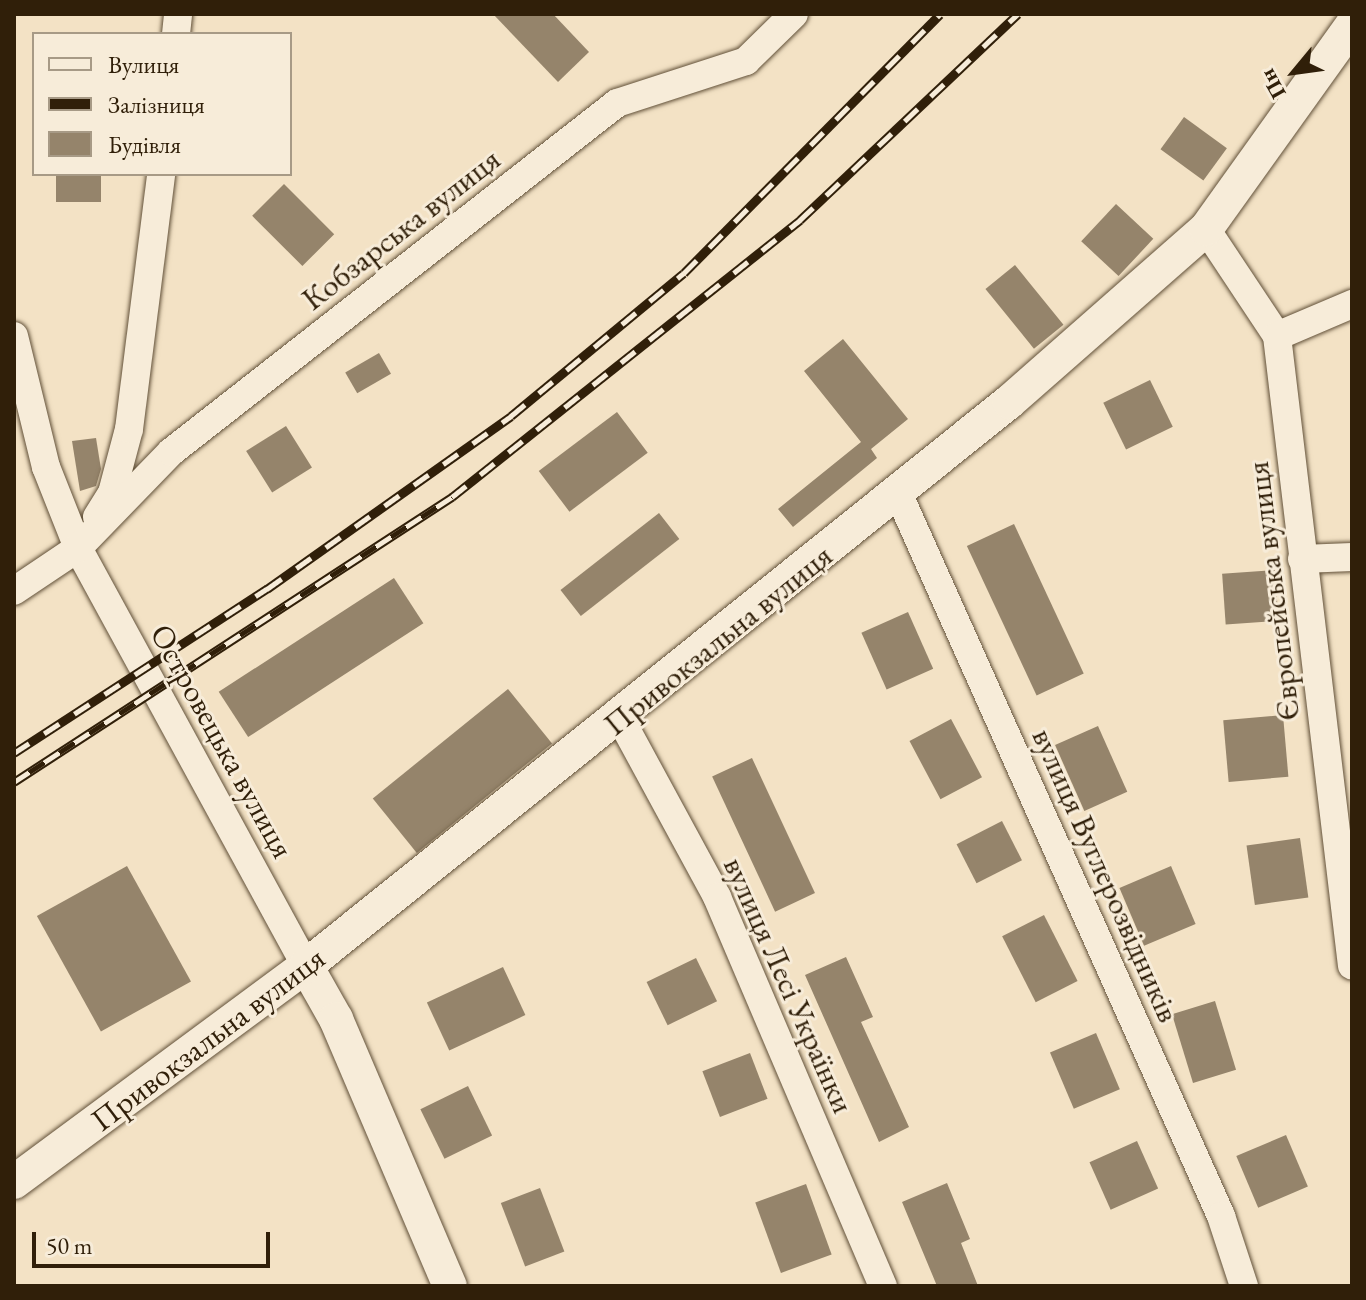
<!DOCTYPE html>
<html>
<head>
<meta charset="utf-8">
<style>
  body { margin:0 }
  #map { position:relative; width:1366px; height:1300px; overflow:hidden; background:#f3e2c5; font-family:"EB Garamond",serif }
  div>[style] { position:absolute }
  .building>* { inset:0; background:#95846b; transform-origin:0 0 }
  .roads { filter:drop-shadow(0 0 2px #615038) drop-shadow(0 0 2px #615038) }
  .minor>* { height:28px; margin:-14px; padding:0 14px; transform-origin:14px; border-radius:14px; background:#f7ecd9 }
  .tertiary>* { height:34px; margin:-17px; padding:0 17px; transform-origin:17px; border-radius:17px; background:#f7ecd9 }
  .rail>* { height:9px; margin-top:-4.5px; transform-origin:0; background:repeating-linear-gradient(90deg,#f7ecd9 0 18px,#301f09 0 36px); box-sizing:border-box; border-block:2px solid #301f09 }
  span { translate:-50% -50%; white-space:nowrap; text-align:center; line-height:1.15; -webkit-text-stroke:6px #f7ecd9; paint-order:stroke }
  .street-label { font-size:32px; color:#301f09 }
  .frame { position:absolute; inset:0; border:16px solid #301f09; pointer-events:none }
  .legend { position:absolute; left:32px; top:32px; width:260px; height:144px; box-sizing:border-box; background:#f7ecd9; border:2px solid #a79a86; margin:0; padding:10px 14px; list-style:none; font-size:24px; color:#301f09 }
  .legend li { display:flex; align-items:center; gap:16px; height:40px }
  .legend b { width:40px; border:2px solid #a79a86 }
  .north { position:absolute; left:1254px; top:32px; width:80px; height:80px; -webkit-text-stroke:6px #f7ecd9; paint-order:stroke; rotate:241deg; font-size:22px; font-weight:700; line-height:32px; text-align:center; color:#301f09 }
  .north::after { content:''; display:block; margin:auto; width:28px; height:36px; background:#301f09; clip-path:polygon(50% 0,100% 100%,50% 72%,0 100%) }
  .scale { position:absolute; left:32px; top:1232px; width:238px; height:36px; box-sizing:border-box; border:4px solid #301f09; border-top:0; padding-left:10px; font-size:24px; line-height:28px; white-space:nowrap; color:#301f09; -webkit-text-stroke:6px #f7ecd9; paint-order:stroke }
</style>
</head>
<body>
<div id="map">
  <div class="building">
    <i style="clip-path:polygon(493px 14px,553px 14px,589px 52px,558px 82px)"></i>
    <i style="left:1184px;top:117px;width:53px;height:40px;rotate:36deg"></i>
    <i style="left:56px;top:174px;width:45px;height:28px"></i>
    <i style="left:284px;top:184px;width:71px;height:45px;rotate:45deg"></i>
    <i style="left:1116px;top:204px;width:51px;height:51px;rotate:43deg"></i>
    <i style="left:1015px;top:265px;width:77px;height:38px;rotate:51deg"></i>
    <i style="clip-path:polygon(843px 339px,908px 419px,871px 449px,877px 458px,793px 527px,778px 509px,861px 442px,804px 371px)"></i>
    <i style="left:379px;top:353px;width:24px;height:39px;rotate:60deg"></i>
    <i style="left:1150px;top:380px;width:52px;height:52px;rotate:64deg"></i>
    <i style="left:617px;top:412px;width:51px;height:98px;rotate:53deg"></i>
    <i style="left:286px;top:426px;width:49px;height:47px;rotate:58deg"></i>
    <i style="clip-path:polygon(96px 438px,101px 469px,96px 486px,80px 491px,72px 441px)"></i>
    <i style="left:659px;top:513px;width:33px;height:125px;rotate:52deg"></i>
    <i style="left:1014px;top:524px;width:165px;height:52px;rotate:65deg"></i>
    <i style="left:1275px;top:570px;width:51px;height:53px;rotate:86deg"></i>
    <i style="left:394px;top:578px;width:54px;height:209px;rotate:57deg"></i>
    <i style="left:908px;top:612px;width:62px;height:51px;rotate:66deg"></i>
    <i style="left:508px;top:689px;width:70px;height:174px;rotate:51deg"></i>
    <i style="left:1283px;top:715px;width:62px;height:60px;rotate:85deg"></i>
    <i style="left:951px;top:719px;width:66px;height:47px;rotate:62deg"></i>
    <i style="left:1098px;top:726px;width:72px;height:47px;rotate:66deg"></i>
    <i style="left:752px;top:758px;width:149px;height:44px;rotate:65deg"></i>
    <i style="left:1002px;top:821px;width:44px;height:51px;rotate:63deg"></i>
    <i style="left:1300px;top:838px;width:60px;height:54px;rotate:82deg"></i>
    <i style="left:127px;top:866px;width:132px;height:103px;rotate:61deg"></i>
    <i style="left:1171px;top:866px;width:63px;height:56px;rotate:67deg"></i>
    <i style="left:1044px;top:915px;width:74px;height:47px;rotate:63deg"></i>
    <i style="clip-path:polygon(846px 957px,873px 1017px,861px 1022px,909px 1127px,879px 1142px,805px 975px)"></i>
    <i style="left:696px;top:958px;width:48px;height:55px;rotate:64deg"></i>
    <i style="left:503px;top:967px;width:53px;height:84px;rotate:65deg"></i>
    <i style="left:1215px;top:1001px;width:72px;height:45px;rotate:73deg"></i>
    <i style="left:1096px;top:1033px;width:61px;height:50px;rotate:67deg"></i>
    <i style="left:750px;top:1053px;width:49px;height:51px;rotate:69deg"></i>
    <i style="left:468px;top:1086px;width:55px;height:53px;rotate:64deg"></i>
    <i style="left:1286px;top:1135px;width:56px;height:54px;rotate:67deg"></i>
    <i style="left:1137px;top:1141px;width:52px;height:52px;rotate:66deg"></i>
    <i style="clip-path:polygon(947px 1183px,970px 1239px,961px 1243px,978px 1286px,937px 1286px,902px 1202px)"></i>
    <i style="left:806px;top:1184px;width:75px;height:54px;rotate:70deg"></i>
    <i style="left:540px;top:1188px;width:68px;height:42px;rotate:69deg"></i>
  </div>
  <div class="roads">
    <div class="minor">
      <i style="left:176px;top:34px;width:20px;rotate:-84deg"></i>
      <i style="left:1206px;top:229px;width:128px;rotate:56.4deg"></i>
      <i style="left:1277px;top:336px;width:634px;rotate:83.21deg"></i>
      <i style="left:14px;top:336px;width:135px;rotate:76.3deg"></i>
      <i style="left:46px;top:467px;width:87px;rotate:68.4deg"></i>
      <i style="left:78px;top:548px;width:476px;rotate:61.4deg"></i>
      <i style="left:1277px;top:336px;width:82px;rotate:-23.1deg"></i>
      <i style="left:899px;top:495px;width:790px;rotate:65.93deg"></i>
      <i style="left:1221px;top:1216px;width:74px;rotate:71.8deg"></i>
      <i style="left:97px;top:517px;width:28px;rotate:-58deg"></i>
      <i style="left:112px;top:493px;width:66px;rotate:-75.1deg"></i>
      <i style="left:129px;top:429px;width:257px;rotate:-82.8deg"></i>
      <i style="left:1302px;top:559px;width:50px;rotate:-2.3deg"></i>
      <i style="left:14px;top:591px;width:77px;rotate:-33.9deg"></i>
      <i style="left:78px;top:548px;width:134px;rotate:-45.9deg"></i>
      <i style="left:171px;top:452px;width:566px;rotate:-38.04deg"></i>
      <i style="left:617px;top:103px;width:136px;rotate:-18deg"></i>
      <i style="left:746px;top:61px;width:67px;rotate:-44.4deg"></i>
      <i style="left:620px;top:718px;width:204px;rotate:61.5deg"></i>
      <i style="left:717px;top:897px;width:423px;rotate:66.9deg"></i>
    </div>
    <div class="tertiary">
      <i style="left:306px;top:966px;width:61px;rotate:60.5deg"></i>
      <i style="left:336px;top:1019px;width:290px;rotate:66.9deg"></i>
      <i style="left:14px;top:1182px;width:363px;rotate:-36.5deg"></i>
      <i style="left:306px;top:966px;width:901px;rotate:-38.74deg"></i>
      <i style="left:1009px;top:402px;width:262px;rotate:-41.3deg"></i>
      <i style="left:1206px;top:229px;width:251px;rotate:-54.4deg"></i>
    </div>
  </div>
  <div class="rail">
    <i style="left:14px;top:753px;width:302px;rotate:-33deg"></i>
    <i style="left:267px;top:589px;width:299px;rotate:-35.3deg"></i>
    <i style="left:511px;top:416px;width:224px;rotate:-39.6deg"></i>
    <i style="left:684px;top:273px;width:364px;rotate:-45.3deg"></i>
    <i style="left:14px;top:782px;width:523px;rotate:-33.05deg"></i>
    <i style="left:452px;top:497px;width:445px;rotate:-38.5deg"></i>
    <i style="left:800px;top:220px;width:300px;rotate:-43.4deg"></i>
  </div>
  <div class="street-label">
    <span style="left:401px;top:229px;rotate:-38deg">Кобзарська вулиця</span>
    <span style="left:1273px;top:591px;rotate:-97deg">Європейська вулиця</span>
    <span style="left:718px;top:640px;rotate:-39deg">Привокзальна вулиця</span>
    <span style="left:222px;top:741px;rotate:61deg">Островецька вулиця</span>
    <span style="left:1106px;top:875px;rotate:66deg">вулиця Вуглерозвідників</span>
    <span style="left:789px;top:985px;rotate:66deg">вулиця Лесі Українки</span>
    <span style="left:208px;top:1039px;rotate:-37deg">Привокзальна вулиця</span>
  </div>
  <div class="frame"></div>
  <ul class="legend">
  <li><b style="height:10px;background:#f7ecd9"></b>Вулиця</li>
  <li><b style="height:10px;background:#301f09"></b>Залізниця</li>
  <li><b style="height:22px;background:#95846b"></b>Будівля</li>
  </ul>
  <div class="north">Пн</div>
  <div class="scale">50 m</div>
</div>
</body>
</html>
